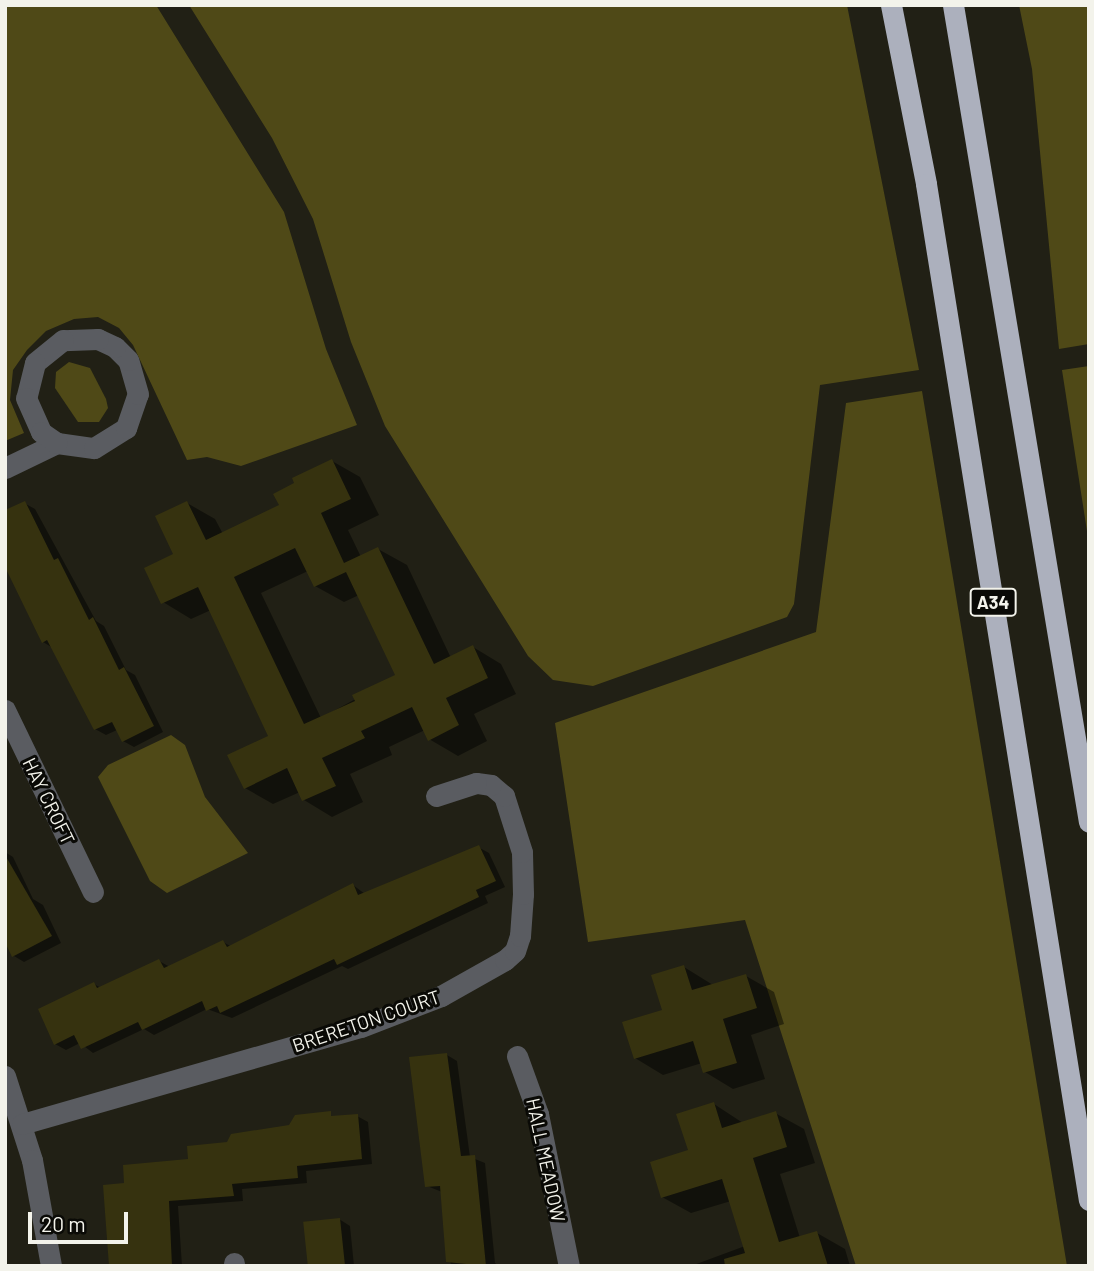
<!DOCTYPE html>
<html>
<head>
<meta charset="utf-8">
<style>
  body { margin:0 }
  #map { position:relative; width:1094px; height:1271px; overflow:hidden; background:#212015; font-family:Barlow,sans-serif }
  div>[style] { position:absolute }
  .green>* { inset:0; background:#4f4917 }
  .shadow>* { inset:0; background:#0007 }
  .building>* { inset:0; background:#36320f; transform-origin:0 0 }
  .street>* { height:21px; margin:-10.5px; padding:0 10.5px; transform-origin:10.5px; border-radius:10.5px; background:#5a5c61 }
  .highway>* { height:21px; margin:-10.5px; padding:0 10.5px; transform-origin:10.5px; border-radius:10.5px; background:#acb0bd }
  span { translate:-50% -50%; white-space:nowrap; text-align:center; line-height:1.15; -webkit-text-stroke:6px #0a0a06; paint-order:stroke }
  .shield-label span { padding:2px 5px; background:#0a0a06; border:2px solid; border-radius:5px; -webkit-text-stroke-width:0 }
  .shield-label { font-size:18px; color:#f3f3eb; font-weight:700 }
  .street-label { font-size:19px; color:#f3f3eb }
  .frame { position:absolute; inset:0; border:7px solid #f3f3eb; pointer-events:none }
  .scale { position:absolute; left:28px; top:1212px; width:100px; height:32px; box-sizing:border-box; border:4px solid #f3f3eb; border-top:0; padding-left:9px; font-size:21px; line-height:24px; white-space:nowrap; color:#f3f3eb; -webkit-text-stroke:5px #0a0a06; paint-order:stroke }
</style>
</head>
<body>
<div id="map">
  <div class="green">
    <i style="clip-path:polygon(5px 5px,156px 5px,284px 212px,326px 349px,357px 425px,241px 466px,207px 457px,187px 460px,133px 345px,119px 328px,98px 317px,74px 319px,46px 331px,27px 350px,13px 370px,10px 400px,24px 433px,5px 441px)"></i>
    <i style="clip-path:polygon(189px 5px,847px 5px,919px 370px,820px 385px,794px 604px,787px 617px,593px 686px,553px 680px,528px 656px,385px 426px,351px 342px,313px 219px,272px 138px)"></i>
    <i style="clip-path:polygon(1019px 5px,1089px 5px,1089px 344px,1059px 349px,1032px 69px)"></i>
    <i style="clip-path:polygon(69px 362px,90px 368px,106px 399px,108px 408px,99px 422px,78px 422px,55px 388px,56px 372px)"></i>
    <i style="clip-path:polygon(1089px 366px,1089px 544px,1062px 370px)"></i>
    <i style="clip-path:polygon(922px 391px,1067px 1266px,856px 1266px,745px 920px,588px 942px,555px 723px,816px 632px,846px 403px)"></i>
    <i style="clip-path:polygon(171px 735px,185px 745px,205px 797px,248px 853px,167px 893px,150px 881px,98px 777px,108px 765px)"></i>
  </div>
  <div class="shadow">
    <i style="clip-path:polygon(evenodd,332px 461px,360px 477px,379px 515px,348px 530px,361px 557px,378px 549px,407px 565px,451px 658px,473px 647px,501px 664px,516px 694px,474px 714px,487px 741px,458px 756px,429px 739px,425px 730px,389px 747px,392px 755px,350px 774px,363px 802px,332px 817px,304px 800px,300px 792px,273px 804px,245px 788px,271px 736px,211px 610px,191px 619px,163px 602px,187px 503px,215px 519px,223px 534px,282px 506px,332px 461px,308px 571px,315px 586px,344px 602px,359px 595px,397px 676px,321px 718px,261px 593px,308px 571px)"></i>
    <i style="clip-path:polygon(24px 503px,35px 509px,96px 621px,104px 626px,126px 670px,135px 675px,163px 732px,134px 747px,123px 741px,117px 730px,106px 735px,95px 729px,53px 648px,43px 642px)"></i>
    <i style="clip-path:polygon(478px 847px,489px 853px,505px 887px,485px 896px,488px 903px,348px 969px,342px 966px,232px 1018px,207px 1009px,154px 1035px,144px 1029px,93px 1053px,80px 1043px,66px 1050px,55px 1044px,94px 984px,101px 988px,159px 961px,170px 967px,223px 942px,232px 947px,353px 885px,365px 894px)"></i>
    <i style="clip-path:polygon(5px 852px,13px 857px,33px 899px,43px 905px,61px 943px,24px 962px,14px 956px,5px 940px)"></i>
    <i style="clip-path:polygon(684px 967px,713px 985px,746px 976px,774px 992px,784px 1024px,751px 1035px,765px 1079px,733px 1089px,705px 1072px,702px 1063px,663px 1075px,635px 1058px,664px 1011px)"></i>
    <i style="clip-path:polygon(447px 1055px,457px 1061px,470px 1157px,485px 1163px,495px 1263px,499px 1266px,451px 1266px,442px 1192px,427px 1186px)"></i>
    <i style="clip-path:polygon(714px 1104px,743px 1123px,775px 1113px,804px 1129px,815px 1163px,780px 1174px,800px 1238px,817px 1233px,845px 1249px,850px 1266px,691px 1266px,745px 1246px,731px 1201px,691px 1213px,662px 1197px)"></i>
    <i style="clip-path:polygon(357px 1116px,368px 1122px,372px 1164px,306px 1171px,307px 1183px,242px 1189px,243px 1201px,178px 1206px,182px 1266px,122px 1266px,126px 1185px,228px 1144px)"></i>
    <i style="clip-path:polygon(339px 1219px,350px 1226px,354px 1266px,309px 1266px)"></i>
  </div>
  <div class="building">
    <i style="clip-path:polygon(evenodd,332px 459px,351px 499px,321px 513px,344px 563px,378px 547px,434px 664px,473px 645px,488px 678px,446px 698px,459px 725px,428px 741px,412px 707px,361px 731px,365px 738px,322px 758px,336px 786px,302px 801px,287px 768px,244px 789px,227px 755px,268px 736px,198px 587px,161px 604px,144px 568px,173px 554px,155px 516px,187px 501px,206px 540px,279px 505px,273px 494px,294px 483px,292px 478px,332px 459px,295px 548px,314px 587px,346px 572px,395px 675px,352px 695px,355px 701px,304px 724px,234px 577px,295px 548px)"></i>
    <i style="clip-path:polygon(25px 501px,54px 560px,58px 558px,89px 620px,93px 617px,119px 670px,124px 667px,154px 726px,122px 742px,112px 722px,94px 730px,47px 640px,42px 643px,5px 567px,5px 510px)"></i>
    <i style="clip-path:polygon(479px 845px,496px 881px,476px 890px,479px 897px,337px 965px,334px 959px,220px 1013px,217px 1006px,206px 1011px,202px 1001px,142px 1030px,138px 1022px,81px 1049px,74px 1035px,54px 1045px,38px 1009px,94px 982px,97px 988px,159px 959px,164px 968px,223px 940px,227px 947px,353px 883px,358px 895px)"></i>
    <i style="clip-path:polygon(5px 855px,52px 936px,12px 957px,5px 942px)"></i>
    <i style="clip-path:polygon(684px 965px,692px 990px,746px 974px,757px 1008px,723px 1019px,737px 1063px,703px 1073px,693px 1041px,634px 1059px,622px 1022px,662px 1010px,651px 975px)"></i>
    <i style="clip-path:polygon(447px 1053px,461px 1156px,475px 1155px,486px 1266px,446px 1262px,440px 1186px,425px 1187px,409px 1057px)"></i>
    <i style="clip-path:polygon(714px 1102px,722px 1128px,776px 1111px,787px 1147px,753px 1158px,779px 1242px,817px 1231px,828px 1266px,725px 1266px,724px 1259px,745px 1253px,722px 1179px,661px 1198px,650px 1162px,688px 1150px,676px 1114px)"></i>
    <i style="clip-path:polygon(331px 1111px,331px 1116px,358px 1114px,362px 1159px,297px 1166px,298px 1178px,232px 1184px,234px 1196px,169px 1201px,172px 1266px,109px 1266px,103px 1185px,124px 1183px,123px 1165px,188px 1159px,187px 1146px,227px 1142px,231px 1134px,289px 1125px,295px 1115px)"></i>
    <i style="left:340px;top:1218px;width:48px;height:37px;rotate:84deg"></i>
  </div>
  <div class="street">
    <i style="left:5px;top:468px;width:58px;rotate:-25.7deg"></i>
    <i style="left:57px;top:443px;width:37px;rotate:8deg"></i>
    <i style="left:94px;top:448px;width:38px;rotate:-32deg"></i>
    <i style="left:126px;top:428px;width:36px;rotate:-71deg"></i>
    <i style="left:138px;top:394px;width:35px;rotate:-106deg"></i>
    <i style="left:128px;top:360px;width:18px;rotate:-135deg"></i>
    <i style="left:115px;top:347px;width:19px;rotate:-155deg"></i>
    <i style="left:98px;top:339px;width:35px;rotate:178deg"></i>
    <i style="left:63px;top:340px;width:36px;rotate:141deg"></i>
    <i style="left:35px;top:363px;width:36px;rotate:104deg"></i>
    <i style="left:26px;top:398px;width:37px;rotate:66deg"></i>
    <i style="left:41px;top:432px;width:19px;rotate:35deg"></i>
    <i style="left:5px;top:710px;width:202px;rotate:64.2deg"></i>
    <i style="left:517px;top:1056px;width:62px;rotate:70.1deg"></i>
    <i style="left:538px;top:1114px;width:155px;rotate:78.5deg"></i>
    <i style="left:5px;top:1076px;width:88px;rotate:72.2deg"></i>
    <i style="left:32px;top:1160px;width:108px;rotate:79.8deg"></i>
    <i style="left:22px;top:1124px;width:353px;rotate:-16deg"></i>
    <i style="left:361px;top:1027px;width:86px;rotate:-21.2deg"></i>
    <i style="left:441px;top:996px;width:73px;rotate:-29.4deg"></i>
    <i style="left:505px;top:960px;width:13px;rotate:-42deg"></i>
    <i style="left:515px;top:951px;width:16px;rotate:-72deg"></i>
    <i style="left:520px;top:936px;width:42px;rotate:-85.9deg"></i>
    <i style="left:523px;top:894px;width:42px;rotate:-91.4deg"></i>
    <i style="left:522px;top:852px;width:59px;rotate:-107.8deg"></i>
    <i style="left:504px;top:796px;width:17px;rotate:-140deg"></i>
    <i style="left:491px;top:785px;width:15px;rotate:-172deg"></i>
    <i style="left:476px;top:783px;width:42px;rotate:162deg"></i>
    <i style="left:234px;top:1263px;width:3px;rotate:90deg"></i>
  </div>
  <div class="highway">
    <i style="left:891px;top:5px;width:182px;rotate:78.9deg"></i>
    <i style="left:926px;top:184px;width:1029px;rotate:80.89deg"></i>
    <i style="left:953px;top:5px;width:828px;rotate:80.55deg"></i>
  </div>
  <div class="shield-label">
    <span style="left:993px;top:602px">A34</span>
  </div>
  <div class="street-label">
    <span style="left:49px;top:801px;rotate:64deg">HAY CROFT</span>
    <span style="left:366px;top:1021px;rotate:-19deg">BRERETON COURT</span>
    <span style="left:546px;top:1160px;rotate:78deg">HALL MEADOW</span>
  </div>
  <div class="frame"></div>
  <div class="scale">20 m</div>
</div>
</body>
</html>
